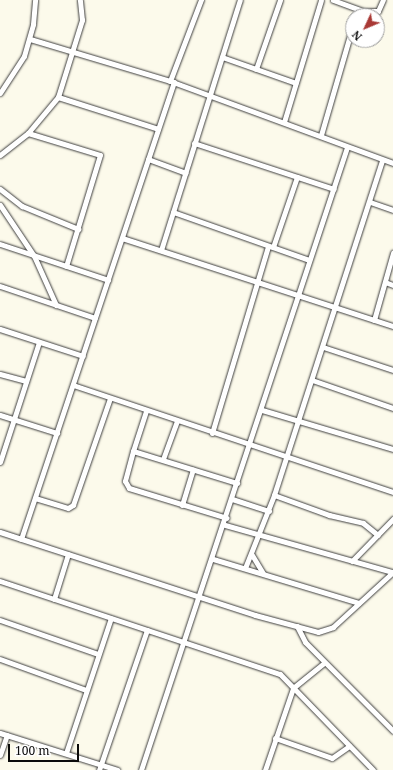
<!DOCTYPE html>
<html>
<head>
<meta charset="utf-8">
<style>
  body { margin:0 }
  #map { position:relative; width:393px; height:770px; overflow:hidden; background:#fcfaeb; font-family:"Noto Serif",serif }
  div>[style] { position:absolute }
  .roads { filter:drop-shadow(0 0 1px #3e3e3e) drop-shadow(0 0 1px #3e3e3e) }
  .minor>* { height:5px; margin:-2.5px; padding:0 2.5px; transform-origin:2.5px; border-radius:2.5px; background:#fff }
  span { translate:-50% -50%; white-space:nowrap; text-align:center; line-height:1.15; -webkit-text-stroke:4px #fff; paint-order:stroke }
  .north { position:absolute; left:345px; top:8px; width:40px; height:40px; box-sizing:border-box; background:#fff; border:1px solid #9d9d9d; border-radius:50%; rotate:226deg; font-size:11px; font-weight:700; line-height:16px; text-align:center; color:#0b0b0b }
  .north::after { content:''; display:block; margin:auto; width:14px; height:18px; background:#a93935; clip-path:polygon(50% 0,100% 100%,50% 72%,0 100%) }
  .scale { position:absolute; left:8px; top:744px; width:71px; height:18px; box-sizing:border-box; border:2px solid #0b0b0b; border-top:0; padding-left:5px; font-size:12px; line-height:14px; white-space:nowrap; color:#0b0b0b; -webkit-text-stroke:3px #fff; paint-order:stroke }
</style>
</head>
<body>
<div id="map">
  <div class="roads">
    <div class="minor">
      <i style="left:333px;top:0;width:33px;rotate:20deg"></i>
      <i style="left:361px;top:16px;width:6px;rotate:-59deg"></i>
      <i style="left:364px;top:11px;width:14px"></i>
      <i style="left:378px;top:11px;width:12px;rotate:-66deg"></i>
      <i style="left:30px;top:39px;width:146px;rotate:16.7deg"></i>
      <i style="left:170px;top:81px;width:238px;rotate:20.2deg"></i>
      <i style="left:222px;top:57px;width:78px;rotate:19.4deg"></i>
      <i style="left:256px;top:69px;width:73px;rotate:-70.8deg"></i>
      <i style="left:170px;top:81px;width:87px;rotate:-69.1deg"></i>
      <i style="left:0;top:93px;width:44px;rotate:-57deg"></i>
      <i style="left:24px;top:56px;width:33px;rotate:-74deg"></i>
      <i style="left:33px;top:24px;width:24px;rotate:-85deg"></i>
      <i style="left:58px;top:97px;width:105px;rotate:17.7deg"></i>
      <i style="left:284px;top:122px;width:127px;rotate:-73.1deg"></i>
      <i style="left:28px;top:133px;width:75px;rotate:17deg"></i>
      <i style="left:100px;top:155px;width:116px;rotate:107deg"></i>
      <i style="left:321px;top:135px;width:115px;rotate:-73.8deg"></i>
      <i style="left:194px;top:143px;width:147px;rotate:18.2deg"></i>
      <i style="left:0;top:155px;width:36px;rotate:-38deg"></i>
      <i style="left:28px;top:133px;width:47px;rotate:-50.2deg"></i>
      <i style="left:58px;top:97px;width:81px;rotate:-72.7deg"></i>
      <i style="left:82px;top:20px;width:20px;rotate:-96deg"></i>
      <i style="left:148px;top:159px;width:40px;rotate:20.2deg"></i>
      <i style="left:0;top:189px;width:28px;rotate:38deg"></i>
      <i style="left:22px;top:206px;width:61px;rotate:22.3deg"></i>
      <i style="left:370px;top:202px;width:24px;rotate:19deg"></i>
      <i style="left:0;top:205px;width:61px;rotate:56.3deg"></i>
      <i style="left:34px;top:256px;width:54px;rotate:65.8deg"></i>
      <i style="left:173px;top:212px;width:144px;rotate:19.4deg"></i>
      <i style="left:122px;top:238px;width:285px;rotate:18deg"></i>
      <i style="left:0;top:244px;width:114px;rotate:18.4deg"></i>
      <i style="left:273px;top:247px;width:74px;rotate:-71.1deg"></i>
      <i style="left:161px;top:250px;width:262px;rotate:-72.5deg"></i>
      <i style="left:385px;top:282px;width:9px;rotate:21deg"></i>
      <i style="left:0;top:286px;width:100px;rotate:18.6deg"></i>
      <i style="left:374px;top:320px;width:70px;rotate:-74.2deg"></i>
      <i style="left:0;top:329px;width:87px;rotate:18deg"></i>
      <i style="left:323px;top:347px;width:74px;rotate:18.2deg"></i>
      <i style="left:0;top:374px;width:27px;rotate:15deg"></i>
      <i style="left:312px;top:380px;width:86px;rotate:19.1deg"></i>
      <i style="left:73px;top:385px;width:337px;rotate:18.5deg"></i>
      <i style="left:262px;top:410px;width:137px;rotate:16.6deg"></i>
      <i style="left:146px;top:411px;width:42px;rotate:108deg"></i>
      <i style="left:133px;top:451px;width:109px;rotate:17.1deg"></i>
      <i style="left:0;top:415px;width:60px;rotate:17.5deg"></i>
      <i style="left:212px;top:433px;width:195px;rotate:-73.3deg"></i>
      <i style="left:133px;top:451px;width:31px;rotate:105deg"></i>
      <i style="left:125px;top:481px;width:8px;rotate:60deg"></i>
      <i style="left:129px;top:488px;width:102px;rotate:17deg"></i>
      <i style="left:163px;top:459px;width:40px;rotate:-69.8deg"></i>
      <i style="left:0;top:462px;width:126px;rotate:-72deg"></i>
      <i style="left:274px;top:495px;width:59px;rotate:20deg"></i>
      <i style="left:329px;top:515px;width:35px;rotate:13deg"></i>
      <i style="left:363px;top:523px;width:19px;rotate:39deg"></i>
      <i style="left:35px;top:498px;width:34px;rotate:17deg"></i>
      <i style="left:68px;top:508px;width:6px;rotate:-31deg"></i>
      <i style="left:73px;top:505px;width:113px;rotate:-70.9deg"></i>
      <i style="left:232px;top:499px;width:39px;rotate:18deg"></i>
      <i style="left:182px;top:505px;width:37px;rotate:-73deg"></i>
      <i style="left:225px;top:525px;width:173px;rotate:15.7deg"></i>
      <i style="left:0;top:532px;width:268px;rotate:18deg"></i>
      <i style="left:255px;top:615px;width:65px;rotate:15.1deg"></i>
      <i style="left:318px;top:632px;width:16px;rotate:-18deg"></i>
      <i style="left:333px;top:627px;width:81px;rotate:-42.5deg"></i>
      <i style="left:21px;top:539px;width:482px;rotate:-71.5deg"></i>
      <i style="left:252px;top:555px;width:21px;rotate:59deg"></i>
      <i style="left:213px;top:559px;width:152px;rotate:16.8deg"></i>
      <i style="left:352px;top:561px;width:59px;rotate:-45.7deg"></i>
      <i style="left:245px;top:568px;width:79px;rotate:-68.3deg"></i>
      <i style="left:274px;top:495px;width:351px;rotate:-72.1deg"></i>
      <i style="left:0;top:581px;width:295px;rotate:18.4deg"></i>
      <i style="left:280px;top:674px;width:134px;rotate:45.9deg"></i>
      <i style="left:54px;top:599px;width:47px;rotate:-72.7deg"></i>
      <i style="left:0;top:620px;width:104px;rotate:19.1deg"></i>
      <i style="left:297px;top:626px;width:18px;rotate:63deg"></i>
      <i style="left:305px;top:642px;width:125px;rotate:45.3deg"></i>
      <i style="left:0;top:659px;width:91px;rotate:19.8deg"></i>
      <i style="left:0;top:733px;width:123px;rotate:17.5deg"></i>
      <i style="left:275px;top:738px;width:60px;rotate:19.3deg"></i>
      <i style="left:332px;top:758px;width:21px;rotate:-35deg"></i>
      <i style="left:66px;top:753px;width:142px;rotate:-71.6deg"></i>
      <i style="left:0;top:755px;width:21px;rotate:-71deg"></i>
      <i style="left:99px;top:770px;width:148px;rotate:-71.1deg"></i>
      <i style="left:141px;top:770px;width:656px;rotate:-71.7deg"></i>
      <i style="left:265px;top:770px;width:87px;rotate:-71.1deg"></i>
      <i style="left:293px;top:688px;width:40px;rotate:-39deg"></i>
    </div>
  </div>
  <div class="north">N</div>
  <div class="scale">100 m</div>
</div>
</body>
</html>
